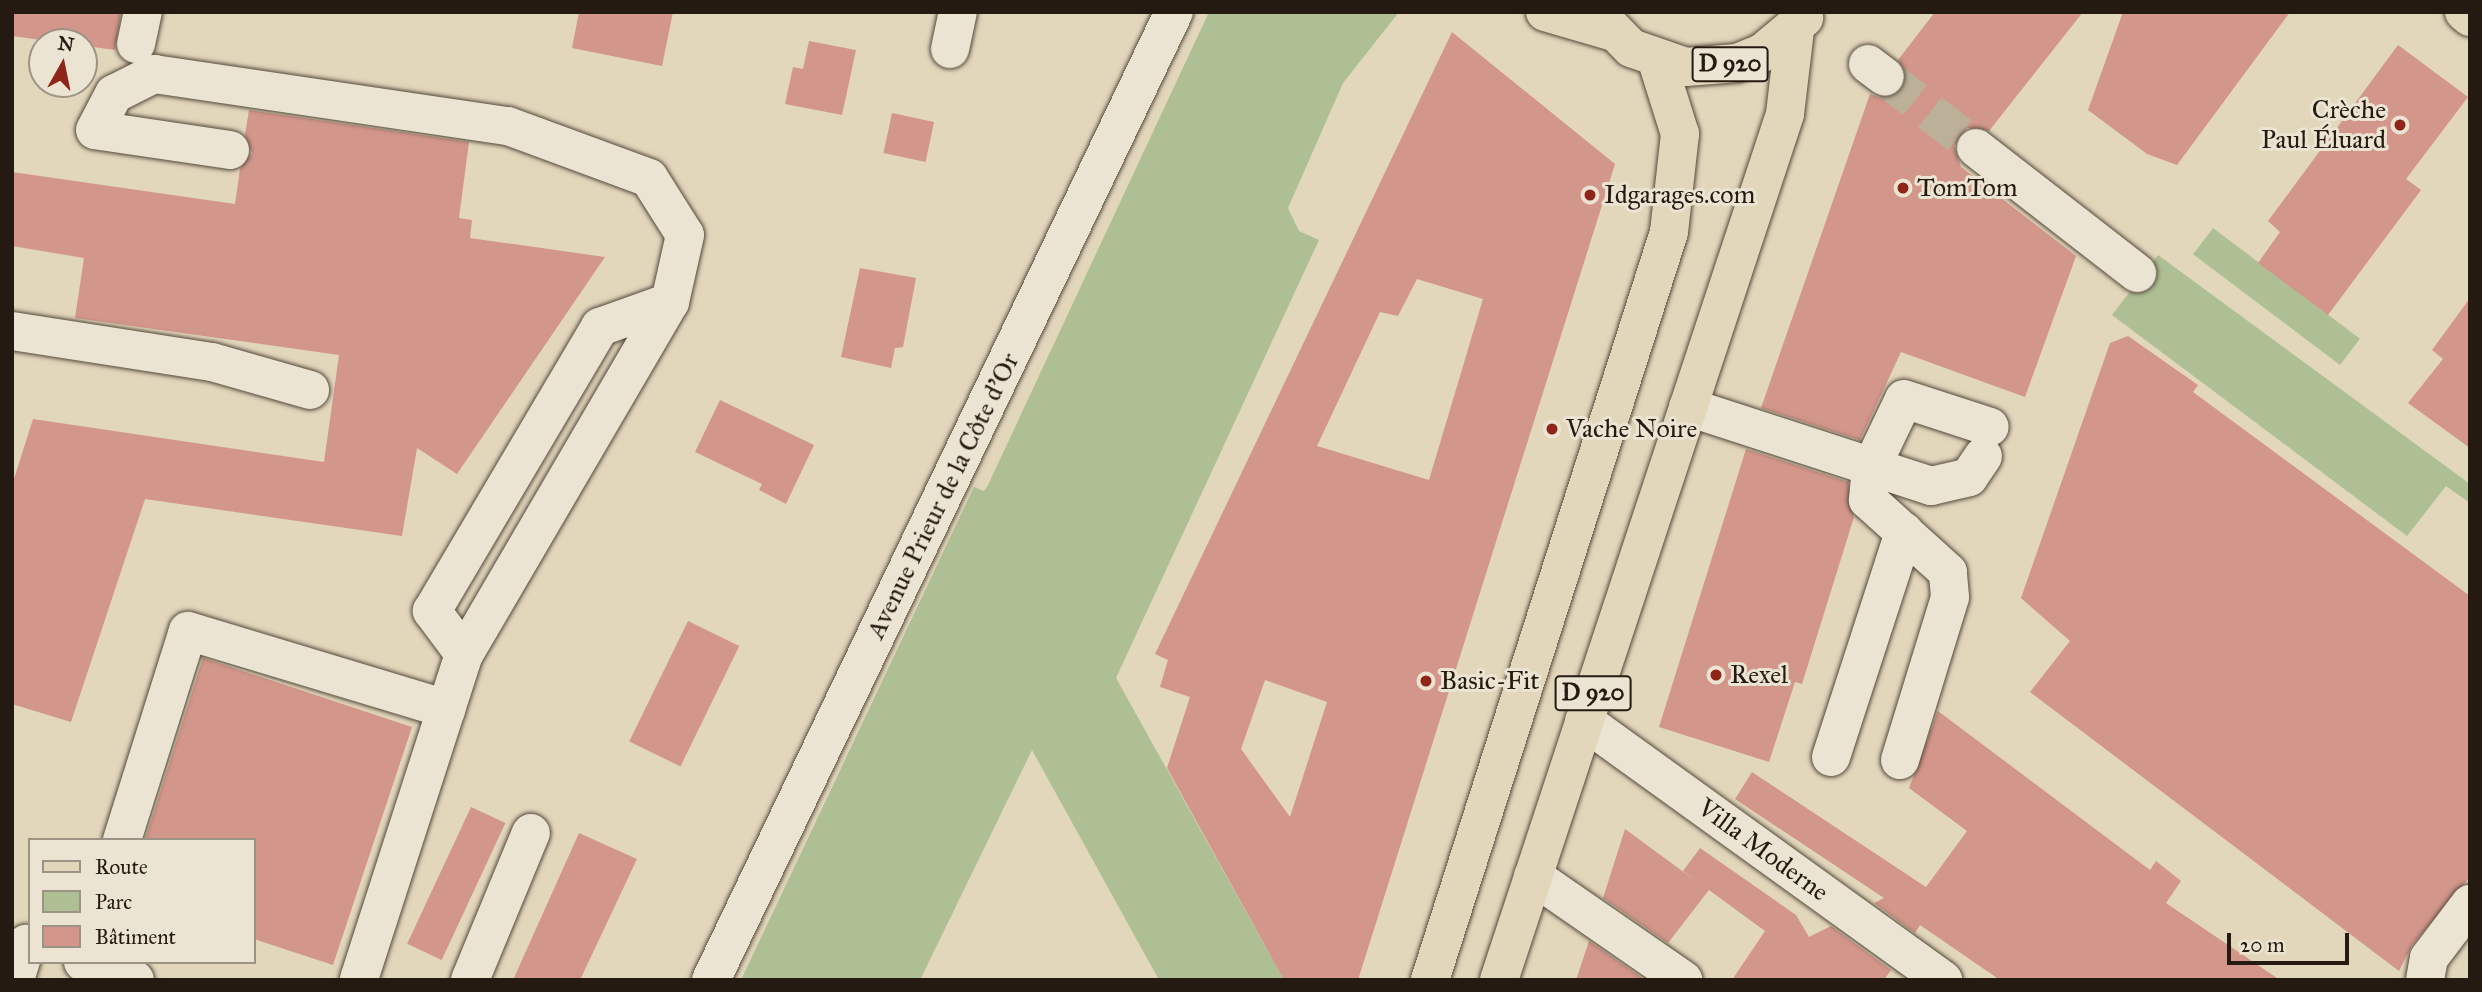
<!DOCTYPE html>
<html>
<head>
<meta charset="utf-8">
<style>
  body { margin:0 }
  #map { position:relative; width:2482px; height:992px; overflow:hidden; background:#e2d6bb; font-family:"IM FELL Great Primer",serif }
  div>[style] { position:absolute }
  .green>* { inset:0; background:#aebf94; transform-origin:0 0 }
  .building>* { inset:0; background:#d3968a; transform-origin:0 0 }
  .minor-tunnel>* { height:38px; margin-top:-19px; transform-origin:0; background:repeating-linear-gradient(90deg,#bcb099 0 38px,transparent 0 57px) }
  .roads { filter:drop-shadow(0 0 2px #54493c) drop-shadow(0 0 2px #54493c) }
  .minor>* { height:38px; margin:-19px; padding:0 19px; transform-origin:19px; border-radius:19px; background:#ece4d3 }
  .major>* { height:38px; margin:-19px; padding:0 19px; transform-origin:19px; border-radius:19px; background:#e2d6bb }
  .dots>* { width:19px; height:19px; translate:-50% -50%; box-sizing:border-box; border:4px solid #ece4d3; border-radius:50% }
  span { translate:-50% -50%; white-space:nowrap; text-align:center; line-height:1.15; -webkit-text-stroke:6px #ece4d3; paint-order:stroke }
  .shield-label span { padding:2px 5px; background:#ece4d3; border:2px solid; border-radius:5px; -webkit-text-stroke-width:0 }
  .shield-label { font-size:24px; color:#241a11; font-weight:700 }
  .poi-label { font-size:26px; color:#241a11 }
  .right { translate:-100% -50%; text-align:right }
  .left { translate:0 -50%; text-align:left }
  .street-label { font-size:26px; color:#241a11 }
  .frame { position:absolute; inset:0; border:14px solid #241a11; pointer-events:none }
  .legend { position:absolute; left:28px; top:838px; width:228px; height:126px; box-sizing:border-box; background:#ece4d3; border:2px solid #9c9385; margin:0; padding:9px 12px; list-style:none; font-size:21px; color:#241a11 }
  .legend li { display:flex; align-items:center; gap:14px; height:35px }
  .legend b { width:35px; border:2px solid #9c9385 }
  .north { position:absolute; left:28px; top:28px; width:70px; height:70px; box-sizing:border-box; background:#ece4d3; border:2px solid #9c9385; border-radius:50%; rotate:9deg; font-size:19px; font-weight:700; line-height:28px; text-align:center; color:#241a11 }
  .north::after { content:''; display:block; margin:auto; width:24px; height:32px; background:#8f2418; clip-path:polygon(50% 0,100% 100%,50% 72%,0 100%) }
  .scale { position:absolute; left:2227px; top:933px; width:122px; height:32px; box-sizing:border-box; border:4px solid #241a11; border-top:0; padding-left:9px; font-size:21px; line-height:24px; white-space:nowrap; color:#241a11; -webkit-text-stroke:5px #ece4d3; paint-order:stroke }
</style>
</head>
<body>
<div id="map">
  <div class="green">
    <i style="clip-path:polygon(1209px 12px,1399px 12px,1343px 83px,1288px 208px,1299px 231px,1319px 240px,1116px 678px,1284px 980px,1159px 980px,1032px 750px,920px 980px,741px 980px,974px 487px,984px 491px,988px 485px)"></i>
    <i style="left:2213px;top:228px;width:184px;height:33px;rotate:37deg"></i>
    <i style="clip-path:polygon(2158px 255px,2470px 484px,2470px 503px,2446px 486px,2407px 536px,2112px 315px)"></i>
  </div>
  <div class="building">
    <i style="clip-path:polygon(12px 12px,121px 12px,115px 50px,12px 36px)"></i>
    <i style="clip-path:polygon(579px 12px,673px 12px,662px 66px,572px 48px)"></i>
    <i style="clip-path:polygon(1935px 12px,2083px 12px,1989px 131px,1967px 128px,1954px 146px,1961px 167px,2076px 256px,2025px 397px,1901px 352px,1860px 440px,1761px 408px,1870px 94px,1883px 99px,1902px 91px,1907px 79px,1898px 60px)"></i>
    <i style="clip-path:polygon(2123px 12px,2290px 12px,2177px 165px,2147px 154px,2088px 110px)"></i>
    <i style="clip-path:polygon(evenodd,1452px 32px,1615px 164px,1358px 980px,1284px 980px,1167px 768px,1190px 697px,1160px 687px,1168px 660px,1155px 654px,1452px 32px,1417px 279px,1483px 299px,1429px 480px,1317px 446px,1380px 312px,1398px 316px,1417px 279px,1452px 32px,1265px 680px,1327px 702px,1290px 817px,1241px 749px,1265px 680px)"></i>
    <i style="clip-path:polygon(809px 41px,856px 50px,842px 115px,785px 104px,793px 67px,803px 69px)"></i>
    <i style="clip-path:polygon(2398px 45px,2468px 97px,2406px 179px,2421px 190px,2328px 315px,2258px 263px,2280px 232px,2268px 221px)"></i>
    <i style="clip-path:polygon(249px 110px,469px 142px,459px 218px,472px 220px,470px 238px,605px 257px,457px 474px,417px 448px,402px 536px,145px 499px,71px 722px,12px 704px,12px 485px,33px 419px,324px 462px,339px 355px,75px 318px,84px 258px,12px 246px,12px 172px,235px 204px,240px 169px,252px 153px,245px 135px)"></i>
    <i style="left:892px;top:113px;width:43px;height:41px;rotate:12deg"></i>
    <i style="clip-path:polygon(860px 268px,916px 278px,903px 347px,895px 348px,891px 368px,841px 357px)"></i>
    <i style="clip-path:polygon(2470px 298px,2470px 448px,2408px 403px,2443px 359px,2432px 350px)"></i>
    <i style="clip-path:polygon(2128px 336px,2198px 385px,2193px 392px,2470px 596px,2470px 877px,2412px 945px,2399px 971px,2030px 692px,2070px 641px,2021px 598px,2110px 343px)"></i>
    <i style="clip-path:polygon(720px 400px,814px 445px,786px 504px,759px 490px,762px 484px,695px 452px)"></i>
    <i style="clip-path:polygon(1746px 449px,1848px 482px,1854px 517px,1802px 684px,1795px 682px,1769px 762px,1659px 727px)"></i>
    <i style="left:688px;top:621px;width:57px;height:134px;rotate:26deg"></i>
    <i style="clip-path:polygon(203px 658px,412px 727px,333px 965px,254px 939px,254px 840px,145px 840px)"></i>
    <i style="clip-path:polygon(1938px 711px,2150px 870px,2156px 861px,2181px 881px,2166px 903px,2280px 980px,2000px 980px,1920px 925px,1915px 933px,1874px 903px,1884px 898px,1735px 799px,1752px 772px,1926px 887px,1967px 831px,1909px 788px)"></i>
    <i style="left:471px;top:807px;width:38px;height:151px;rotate:25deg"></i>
    <i style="clip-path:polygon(1625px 829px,1700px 884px,1683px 871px,1700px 848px,1796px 915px,1809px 937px,1831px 926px,1891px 970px,1884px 980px,1732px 980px,1765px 931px,1709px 890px,1668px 943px,1603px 898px)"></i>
    <i style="clip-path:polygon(579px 833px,637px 859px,580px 980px,513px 980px)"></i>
    <i style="clip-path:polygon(1589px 941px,1642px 978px,1576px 980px)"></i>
  </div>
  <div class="minor-tunnel">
    <i style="left:1885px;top:77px;width:115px;rotate:38deg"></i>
  </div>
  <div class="roads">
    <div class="minor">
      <i style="left:136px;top:44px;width:33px;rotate:-78deg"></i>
      <i style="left:950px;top:49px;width:38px;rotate:-78deg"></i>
      <i style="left:1868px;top:64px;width:21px;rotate:37deg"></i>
      <i style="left:1976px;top:148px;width:204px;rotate:37.8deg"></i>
      <i style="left:230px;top:150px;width:136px;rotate:-171.6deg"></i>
      <i style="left:95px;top:130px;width:41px;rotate:-62.2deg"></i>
      <i style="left:114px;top:94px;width:45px;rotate:-26.6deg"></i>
      <i style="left:154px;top:74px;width:358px;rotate:8.4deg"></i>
      <i style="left:508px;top:126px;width:150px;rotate:20.2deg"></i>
      <i style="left:649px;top:178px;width:67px;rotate:57.7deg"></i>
      <i style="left:685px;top:235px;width:69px;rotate:102.6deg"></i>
      <i style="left:670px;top:302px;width:408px;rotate:120.3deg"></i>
      <i style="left:464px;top:654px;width:342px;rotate:107.9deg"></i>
      <i style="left:12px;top:331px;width:202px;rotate:8.8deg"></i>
      <i style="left:212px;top:362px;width:102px;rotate:15.9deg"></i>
      <i style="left:1688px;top:407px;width:256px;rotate:18deg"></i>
      <i style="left:1931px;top:486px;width:39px;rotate:-13deg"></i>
      <i style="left:1969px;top:477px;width:25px;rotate:-56deg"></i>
      <i style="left:464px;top:654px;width:54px;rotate:-126.7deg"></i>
      <i style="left:432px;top:611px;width:330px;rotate:-59.4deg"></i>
      <i style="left:600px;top:327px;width:74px;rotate:-19.7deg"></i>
      <i style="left:1584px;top:721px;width:443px;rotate:35.8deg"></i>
      <i style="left:1831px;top:757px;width:237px;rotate:-72deg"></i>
      <i style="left:1900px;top:760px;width:170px;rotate:-72.9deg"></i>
      <i style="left:1950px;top:597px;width:25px;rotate:-95deg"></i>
      <i style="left:1948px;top:572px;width:108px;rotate:-138deg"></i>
      <i style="left:1868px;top:500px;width:32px;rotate:-85deg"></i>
      <i style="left:1871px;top:468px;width:76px;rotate:-64.4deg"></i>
      <i style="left:1904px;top:399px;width:90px;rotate:18deg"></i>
      <i style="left:122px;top:840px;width:219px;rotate:-72.5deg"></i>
      <i style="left:188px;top:631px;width:270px;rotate:16.8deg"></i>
      <i style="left:1533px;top:876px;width:183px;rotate:34.7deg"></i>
      <i style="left:83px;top:962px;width:55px;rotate:19.1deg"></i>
      <i style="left:15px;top:980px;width:38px;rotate:-73deg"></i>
      <i style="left:470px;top:980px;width:159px;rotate:-67.5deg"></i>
      <i style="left:711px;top:980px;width:1073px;rotate:-64.44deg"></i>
      <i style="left:2425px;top:980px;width:22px;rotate:-80deg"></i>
      <i style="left:2429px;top:958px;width:68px;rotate:-52.8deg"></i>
    </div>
    <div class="major">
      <i style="left:1545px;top:12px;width:68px;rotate:16.3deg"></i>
      <i style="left:1596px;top:12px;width:50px;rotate:45.8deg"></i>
      <i style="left:1631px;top:48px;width:58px;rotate:19.1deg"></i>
      <i style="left:1686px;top:67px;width:51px;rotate:-4.5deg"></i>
      <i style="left:1737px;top:63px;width:27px;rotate:-22deg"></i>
      <i style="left:1762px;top:53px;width:55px;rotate:-39.8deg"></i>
      <i style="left:2464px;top:12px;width:8px;rotate:40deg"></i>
      <i style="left:1430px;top:980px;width:785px;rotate:-72.28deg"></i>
      <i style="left:1669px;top:232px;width:99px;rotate:-83.6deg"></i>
      <i style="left:1680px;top:134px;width:77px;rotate:-107.5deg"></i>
      <i style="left:1499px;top:980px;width:912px;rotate:-71.72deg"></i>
      <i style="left:1785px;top:114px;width:85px;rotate:-83.2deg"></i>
    </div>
  </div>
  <div class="dots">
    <i style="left:2400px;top:125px;background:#8f2418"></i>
    <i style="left:1903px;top:188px;background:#8f2418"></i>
    <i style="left:1590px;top:195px;background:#8f2418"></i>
    <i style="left:1552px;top:429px;background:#8f2418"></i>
    <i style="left:1716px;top:675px;background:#8f2418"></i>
    <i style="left:1426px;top:681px;background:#8f2418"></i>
  </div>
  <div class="shield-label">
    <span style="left:1730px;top:64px">D 920</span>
    <span style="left:1593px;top:693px">D 920</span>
  </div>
  <div class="poi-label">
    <span class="right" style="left:2386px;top:125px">Crèche<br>Paul Éluard</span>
    <span class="left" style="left:1917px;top:188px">TomTom</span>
    <span class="left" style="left:1604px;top:195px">Idgarages.com</span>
    <span class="left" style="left:1566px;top:429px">Vache Noire</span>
    <span class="left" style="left:1730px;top:675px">Rexel</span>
    <span class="left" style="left:1440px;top:681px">Basic-Fit</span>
  </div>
  <div class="street-label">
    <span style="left:943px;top:496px;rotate:-64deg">Avenue Prieur de la Côte d'Or</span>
    <span style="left:1763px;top:850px;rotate:36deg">Villa Moderne</span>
  </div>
  <div class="frame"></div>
  <ul class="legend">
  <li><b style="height:9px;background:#e2d6bb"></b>Route</li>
  <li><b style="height:19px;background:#aebf94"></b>Parc</li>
  <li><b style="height:19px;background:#d3968a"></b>Bâtiment</li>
  </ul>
  <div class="north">N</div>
  <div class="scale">20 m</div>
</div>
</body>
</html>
